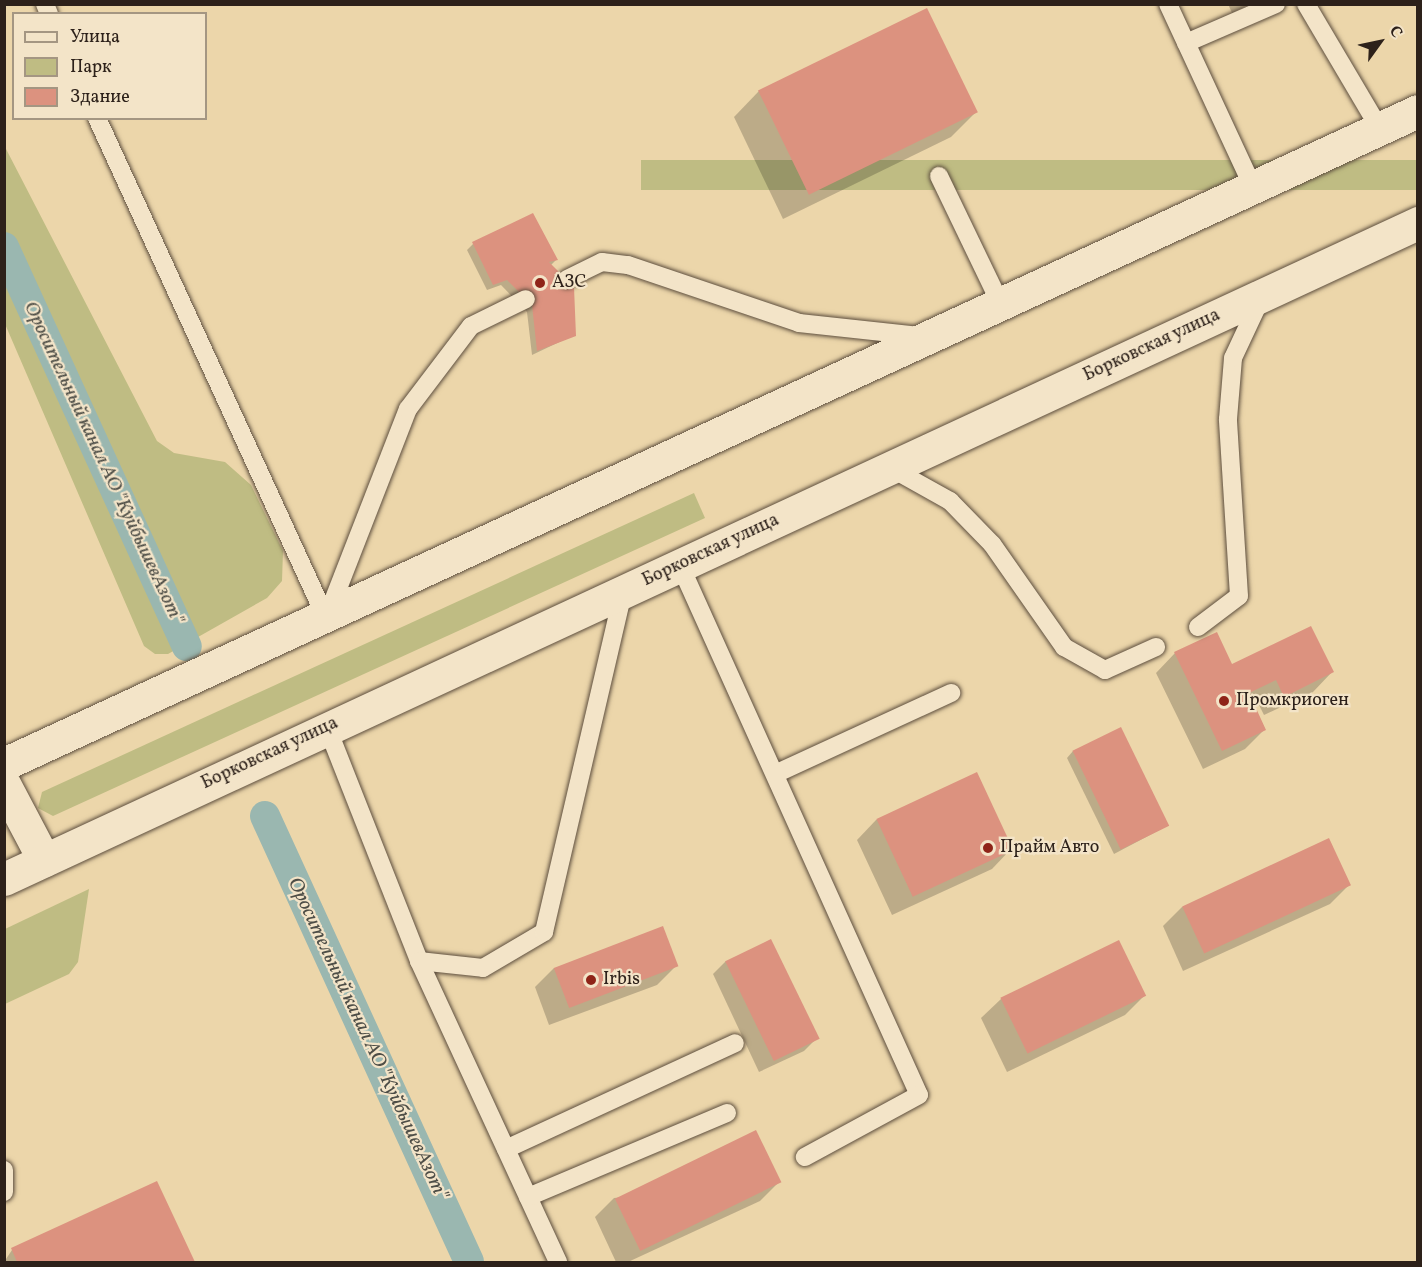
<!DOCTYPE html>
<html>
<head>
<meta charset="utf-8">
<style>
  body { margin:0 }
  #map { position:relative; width:1422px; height:1267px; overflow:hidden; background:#ecd6aa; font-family:Vollkorn,serif }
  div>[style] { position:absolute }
  .green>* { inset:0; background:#bfbc83; transform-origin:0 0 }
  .shadow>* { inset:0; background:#0003 }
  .canal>* { height:30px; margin:-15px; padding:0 15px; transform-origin:15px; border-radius:15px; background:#9ab7b0 }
  .building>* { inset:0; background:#dc927f; transform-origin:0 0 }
  .roads { filter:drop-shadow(0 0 2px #5d4e3e) drop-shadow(0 0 2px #5d4e3e) }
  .lane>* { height:18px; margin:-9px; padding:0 9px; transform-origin:9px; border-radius:9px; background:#f3e4c8 }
  .secondary>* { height:33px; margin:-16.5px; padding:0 16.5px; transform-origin:16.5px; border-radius:16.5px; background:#f3e4c8 }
  .dots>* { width:16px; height:16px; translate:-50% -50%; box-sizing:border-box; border:3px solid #f3e4c8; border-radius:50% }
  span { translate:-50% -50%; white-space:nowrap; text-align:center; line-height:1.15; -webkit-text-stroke:4.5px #f3e4c8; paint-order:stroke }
  .poi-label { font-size:18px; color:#2d211a }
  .left { translate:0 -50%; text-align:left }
  .street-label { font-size:18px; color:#2d211a }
  .water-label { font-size:20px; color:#4e4e47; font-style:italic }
  .frame { position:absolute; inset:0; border:6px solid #2d211a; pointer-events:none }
  .legend { position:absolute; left:12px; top:12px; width:195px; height:108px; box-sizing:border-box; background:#f3e4c8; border:2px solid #a49682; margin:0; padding:8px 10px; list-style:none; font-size:18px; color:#2d211a }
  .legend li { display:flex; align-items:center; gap:12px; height:30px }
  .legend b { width:30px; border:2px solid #a49682 }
  .north { position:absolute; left:1350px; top:12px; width:60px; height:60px; -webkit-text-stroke:4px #f3e4c8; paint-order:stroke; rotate:57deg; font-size:16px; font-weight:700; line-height:24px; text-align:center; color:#2d211a }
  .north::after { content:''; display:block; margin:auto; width:21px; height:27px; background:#2d211a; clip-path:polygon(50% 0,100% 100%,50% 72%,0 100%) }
</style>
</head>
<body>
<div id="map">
  <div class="green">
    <i style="clip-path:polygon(5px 147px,157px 441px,174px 453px,225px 462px,251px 485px,283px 551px,282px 581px,267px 598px,168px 654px,155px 654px,144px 646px,5px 324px)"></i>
    <i style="left:1417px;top:160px;width:30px;height:776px;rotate:90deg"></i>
    <i style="clip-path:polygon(694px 493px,705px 518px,53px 816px,38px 808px,42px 792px)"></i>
    <i style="clip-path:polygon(89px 889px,78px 962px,69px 974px,5px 1004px,5px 929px)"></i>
  </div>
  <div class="shadow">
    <i style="clip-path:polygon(1228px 4px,1250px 4px,1232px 13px)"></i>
    <i style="clip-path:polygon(759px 91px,976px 112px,951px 137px,783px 219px,734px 117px)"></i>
    <i style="clip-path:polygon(473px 244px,556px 260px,550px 266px,574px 335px,532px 355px,527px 312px,501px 285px,487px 290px,467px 250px)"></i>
    <i style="clip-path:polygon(1175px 653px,1232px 666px,1332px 672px,1313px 692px,1264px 715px,1256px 699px,1251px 701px,1265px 729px,1245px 749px,1203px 769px,1156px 673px)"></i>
    <i style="clip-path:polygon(1073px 751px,1167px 826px,1114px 854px,1067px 758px)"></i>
    <i style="clip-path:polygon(976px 774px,1011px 849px,992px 869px,892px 915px,857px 840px,876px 820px)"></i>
    <i style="clip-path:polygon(1349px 885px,1330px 904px,1183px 971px,1163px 926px,1182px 907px)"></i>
    <i style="clip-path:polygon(1118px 942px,1144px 996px,1125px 1015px,1007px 1072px,981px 1018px,1001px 999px)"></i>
    <i style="clip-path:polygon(726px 961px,817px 1038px,804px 1051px,759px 1072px,713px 974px)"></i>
    <i style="clip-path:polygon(676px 966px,657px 985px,549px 1025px,535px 987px,554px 968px)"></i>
    <i style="clip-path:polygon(779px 1182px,760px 1201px,628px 1262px,616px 1262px,595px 1217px,614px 1198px)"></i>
    <i style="clip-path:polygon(156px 1183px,193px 1262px,4px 1262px,12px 1250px)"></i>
  </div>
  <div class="canal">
    <i style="left:4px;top:247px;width:439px;rotate:65.4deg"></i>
    <i style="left:265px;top:816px;width:490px;rotate:65.4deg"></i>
  </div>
  <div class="building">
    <i style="left:927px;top:8px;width:116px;height:188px;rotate:64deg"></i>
    <i style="clip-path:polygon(533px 213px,558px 260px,549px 262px,574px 287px,576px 336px,537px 351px,532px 305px,507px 280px,493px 285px,472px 242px)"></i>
    <i style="clip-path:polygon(1311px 626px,1334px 672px,1284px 697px,1276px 680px,1249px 693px,1266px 730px,1222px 751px,1174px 652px,1217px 632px,1232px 664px)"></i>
    <i style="left:1121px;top:727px;width:110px;height:54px;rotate:64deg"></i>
    <i style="left:977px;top:772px;width:86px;height:111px;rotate:65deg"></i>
    <i style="left:1329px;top:838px;width:52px;height:162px;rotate:65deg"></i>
    <i style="left:663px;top:926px;width:43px;height:117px;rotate:69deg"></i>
    <i style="left:771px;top:939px;width:111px;height:51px;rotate:64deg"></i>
    <i style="left:1119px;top:940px;width:62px;height:132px;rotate:64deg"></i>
    <i style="left:756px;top:1130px;width:58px;height:157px;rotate:64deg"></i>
    <i style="clip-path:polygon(157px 1181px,195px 1262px,17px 1262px,11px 1248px)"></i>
  </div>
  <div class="roads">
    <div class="lane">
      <i style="left:45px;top:4px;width:11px;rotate:68deg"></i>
      <i style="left:1168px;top:4px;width:202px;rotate:65.1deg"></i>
      <i style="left:1306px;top:4px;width:145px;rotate:59.4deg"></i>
      <i style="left:1186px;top:43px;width:98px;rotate:-23.4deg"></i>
      <i style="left:97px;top:118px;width:550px;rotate:65.39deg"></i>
      <i style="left:939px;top:176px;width:141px;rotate:64.3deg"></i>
      <i style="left:567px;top:279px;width:39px;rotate:-26deg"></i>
      <i style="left:602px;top:262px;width:26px;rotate:7deg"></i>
      <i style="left:628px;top:265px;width:181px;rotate:18.7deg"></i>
      <i style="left:799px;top:323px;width:121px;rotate:6.2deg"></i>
      <i style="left:889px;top:467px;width:70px;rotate:29.1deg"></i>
      <i style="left:950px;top:501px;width:60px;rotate:45.7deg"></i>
      <i style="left:992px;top:544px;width:126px;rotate:55deg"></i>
      <i style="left:1064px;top:647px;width:47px;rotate:29.3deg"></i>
      <i style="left:1105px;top:670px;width:56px;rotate:-24.3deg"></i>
      <i style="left:680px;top:565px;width:581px;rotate:65.73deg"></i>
      <i style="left:919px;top:1095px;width:130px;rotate:151.5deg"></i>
      <i style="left:328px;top:614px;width:220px;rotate:-68.7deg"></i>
      <i style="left:408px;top:409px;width:104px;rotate:-52.8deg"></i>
      <i style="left:471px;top:326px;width:61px;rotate:-26.1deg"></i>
      <i style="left:1198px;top:627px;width:51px;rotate:-37.1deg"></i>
      <i style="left:1239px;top:596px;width:177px;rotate:-93.6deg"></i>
      <i style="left:1228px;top:419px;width:61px;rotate:-85.3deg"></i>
      <i style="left:1233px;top:358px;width:68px;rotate:-64.9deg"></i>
      <i style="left:327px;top:727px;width:251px;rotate:68.5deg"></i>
      <i style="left:419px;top:961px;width:332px;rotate:65.2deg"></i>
      <i style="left:775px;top:774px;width:194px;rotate:-24.7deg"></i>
      <i style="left:419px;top:961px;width:64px;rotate:6.2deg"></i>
      <i style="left:483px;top:968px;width:71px;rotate:-30.5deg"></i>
      <i style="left:544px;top:932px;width:349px;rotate:-76.9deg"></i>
      <i style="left:506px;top:1149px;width:252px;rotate:-24.8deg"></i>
      <i style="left:4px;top:1170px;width:22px;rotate:90deg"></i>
      <i style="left:528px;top:1197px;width:216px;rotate:-22.9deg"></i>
    </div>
    <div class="secondary">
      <i style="left:4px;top:764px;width:1557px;rotate:-24.79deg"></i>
      <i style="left:4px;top:784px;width:86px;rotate:62.2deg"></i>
      <i style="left:4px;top:879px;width:1559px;rotate:-24.89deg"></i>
    </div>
  </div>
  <div class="dots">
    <i style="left:540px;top:283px;background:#8f2418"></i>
    <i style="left:1224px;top:701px;background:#8f2418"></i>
    <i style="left:988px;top:848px;background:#8f2418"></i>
    <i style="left:591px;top:980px;background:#8f2418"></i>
  </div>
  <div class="poi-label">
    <span class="left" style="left:552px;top:283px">АЗС</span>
    <span class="left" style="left:1236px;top:701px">Промкриоген</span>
    <span class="left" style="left:1000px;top:848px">Прайм Авто</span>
    <span class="left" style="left:603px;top:980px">Irbis</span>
  </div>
  <div class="street-label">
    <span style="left:1152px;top:346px;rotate:-25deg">Борковская улица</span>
    <span style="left:711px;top:551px;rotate:-25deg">Борковская улица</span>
    <span style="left:270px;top:754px;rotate:-25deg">Борковская улица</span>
  </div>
  <div class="water-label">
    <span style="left:103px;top:463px;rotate:65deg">Оросительный канал АО "КуйбышевАзот"</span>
    <span style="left:367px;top:1039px;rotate:65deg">Оросительный канал АО "КуйбышевАзот"</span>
  </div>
  <div class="frame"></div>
  <ul class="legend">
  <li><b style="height:8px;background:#f3e4c8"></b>Улица</li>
  <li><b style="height:16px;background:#bfbc83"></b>Парк</li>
  <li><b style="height:16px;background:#dc927f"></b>Здание</li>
  </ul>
  <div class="north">С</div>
</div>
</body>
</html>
